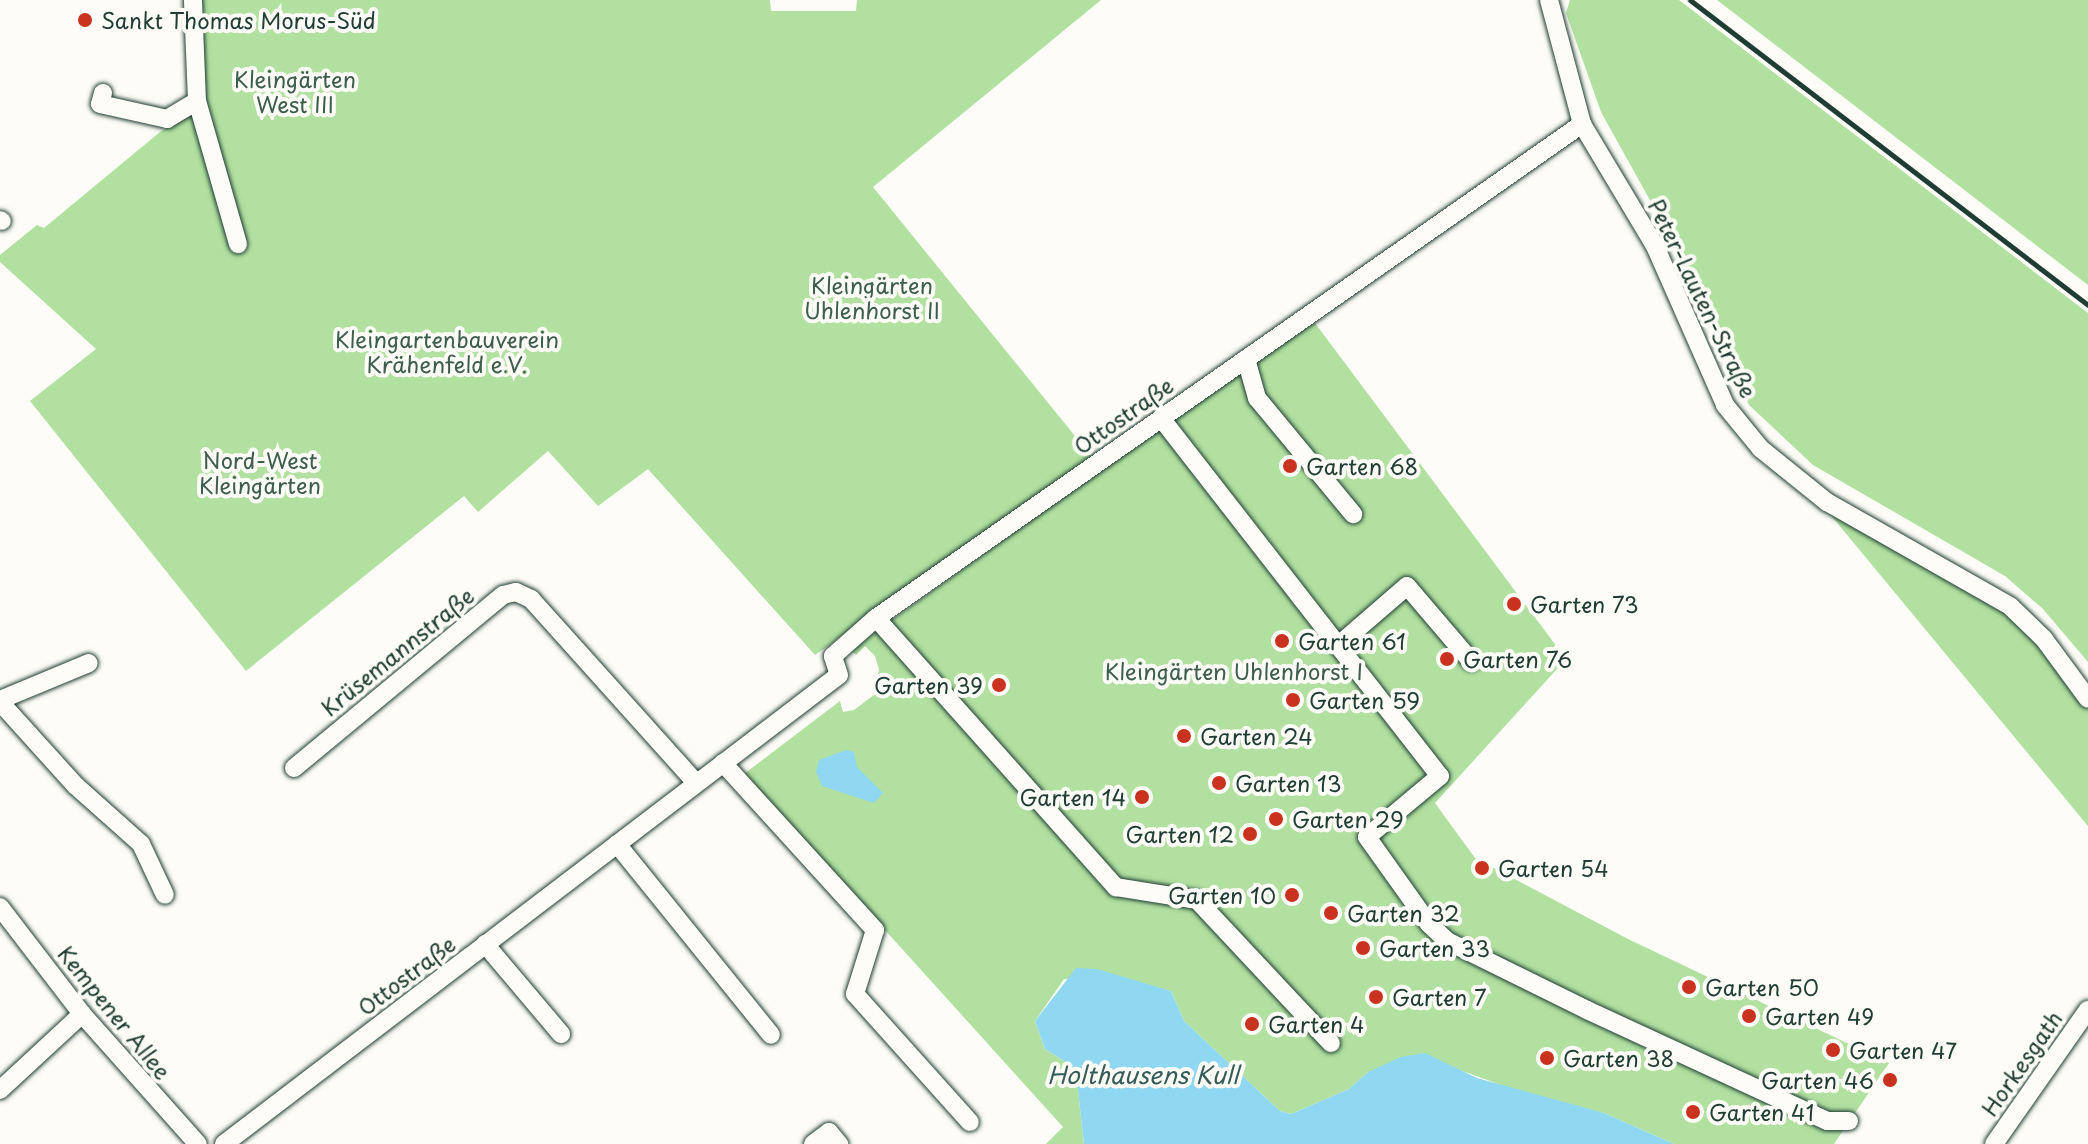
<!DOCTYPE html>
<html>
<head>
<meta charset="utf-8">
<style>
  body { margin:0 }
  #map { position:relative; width:2088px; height:1144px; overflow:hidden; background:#fdfcf7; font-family:"Playpen Sans",sans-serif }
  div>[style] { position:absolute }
  .green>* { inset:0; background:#b1e0a0 }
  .water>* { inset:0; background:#90d8f2 }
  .roads { filter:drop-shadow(0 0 2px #1f3d34) drop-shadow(0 0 2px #1f3d34) }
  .minor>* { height:18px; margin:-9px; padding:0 9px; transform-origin:9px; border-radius:9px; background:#fdfcf7 }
  .rail>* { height:5px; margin:-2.5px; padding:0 2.5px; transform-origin:2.5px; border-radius:2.5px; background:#1f3d34 }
  .dots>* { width:22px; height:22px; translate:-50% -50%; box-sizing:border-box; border:4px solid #fdfcf7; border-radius:50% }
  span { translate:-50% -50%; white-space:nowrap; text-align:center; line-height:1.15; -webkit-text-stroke:8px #fdfcf7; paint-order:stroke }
  .poi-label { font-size:22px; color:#1f3d34 }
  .left { translate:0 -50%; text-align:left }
  .right { translate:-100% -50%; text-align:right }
  .park-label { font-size:22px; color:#3c5e4a }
  .street-label { font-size:22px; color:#1f3d34 }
  .water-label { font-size:24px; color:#365c5a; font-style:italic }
</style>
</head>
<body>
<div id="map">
  <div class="green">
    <i style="clip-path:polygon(202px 0,770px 0,771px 11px,856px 11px,857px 0,1101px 0,873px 187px,1092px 457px,815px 655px,648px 469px,598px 506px,548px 451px,478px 512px,464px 496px,246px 671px,30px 401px,96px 349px,0 262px,0 255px,37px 225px,44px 228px,160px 132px,205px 104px)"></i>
    <i style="clip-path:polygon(1570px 0,1679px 0,2088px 313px,2088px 662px,2043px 609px,2005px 576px,1813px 465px,1749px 405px,1666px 229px,1601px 112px,1566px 13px)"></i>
    <i style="clip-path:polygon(1717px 0,2088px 0,2088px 285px)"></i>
    <i style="clip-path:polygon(1312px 319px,1566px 659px,1435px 803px,1475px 858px,1628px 939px,1889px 1063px,1834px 1144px,1674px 1144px,1604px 1113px,1529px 1095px,1454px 1068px,1368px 1072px,1349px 1089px,1291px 1114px,1280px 1111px,1184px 1021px,1171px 991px,1142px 983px,1064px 979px,1035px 1021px,1045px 1049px,1069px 1064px,1077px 1082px,1084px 1144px,1046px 1144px,1063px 1127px,744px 774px,840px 701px,843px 712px,854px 710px,874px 695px,879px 669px,875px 656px,865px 646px,856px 655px,852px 651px,871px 635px)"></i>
    <i style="clip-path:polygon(1829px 513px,1980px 592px,2037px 642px,2088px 708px,2088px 826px)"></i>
  </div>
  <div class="water">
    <i style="clip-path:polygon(846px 750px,854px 752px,857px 767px,883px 793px,874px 803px,822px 786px,816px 772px,819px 760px)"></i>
    <i style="clip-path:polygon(1076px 968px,1097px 969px,1171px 991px,1184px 1021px,1280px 1111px,1291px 1114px,1349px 1089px,1368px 1072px,1401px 1057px,1425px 1053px,1477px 1078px,1604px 1113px,1674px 1144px,1084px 1144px,1077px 1082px,1069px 1064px,1045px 1049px,1035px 1021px)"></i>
  </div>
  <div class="roads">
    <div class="minor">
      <i style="left:1549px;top:0;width:128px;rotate:75.1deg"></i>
      <i style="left:1582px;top:124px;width:142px;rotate:59.1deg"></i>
      <i style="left:1655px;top:246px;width:174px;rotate:66.2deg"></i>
      <i style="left:1725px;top:405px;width:57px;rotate:50.7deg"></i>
      <i style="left:1761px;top:449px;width:85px;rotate:38.8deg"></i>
      <i style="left:1827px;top:502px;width:210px;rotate:29.6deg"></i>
      <i style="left:2010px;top:606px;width:47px;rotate:44.1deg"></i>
      <i style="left:2044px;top:639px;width:74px;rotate:53.7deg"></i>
      <i style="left:103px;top:93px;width:11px;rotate:105deg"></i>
      <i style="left:100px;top:104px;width:69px;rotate:12.6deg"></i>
      <i style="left:167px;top:119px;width:35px;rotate:-31deg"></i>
      <i style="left:197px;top:101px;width:101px;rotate:-92.3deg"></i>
      <i style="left:197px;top:101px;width:149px;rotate:74deg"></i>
      <i style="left:0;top:220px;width:2px;rotate:27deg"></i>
      <i style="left:1246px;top:359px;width:41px;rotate:74.2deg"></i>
      <i style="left:1257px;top:398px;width:151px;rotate:50.4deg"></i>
      <i style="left:1161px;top:418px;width:454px;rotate:52.1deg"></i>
      <i style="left:1440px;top:776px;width:95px;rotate:140.1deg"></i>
      <i style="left:1367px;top:837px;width:107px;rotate:54.5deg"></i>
      <i style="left:1429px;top:924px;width:25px;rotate:43deg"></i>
      <i style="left:1447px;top:941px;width:156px;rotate:26.2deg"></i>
      <i style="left:1587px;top:1010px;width:264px;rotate:24.8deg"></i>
      <i style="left:1827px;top:1121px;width:22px"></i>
      <i style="left:876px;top:618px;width:361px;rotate:48.3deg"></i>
      <i style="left:1116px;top:887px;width:82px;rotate:9.1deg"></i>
      <i style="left:1197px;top:900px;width:196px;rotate:46.9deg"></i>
      <i style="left:1341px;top:643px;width:87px;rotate:-40.8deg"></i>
      <i style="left:1407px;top:586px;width:99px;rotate:49.5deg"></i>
      <i style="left:0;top:700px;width:96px;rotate:-22.6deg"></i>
      <i style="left:0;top:702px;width:113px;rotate:47.9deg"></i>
      <i style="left:76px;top:786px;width:87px;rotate:41.7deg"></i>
      <i style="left:141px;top:844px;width:56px;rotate:64.8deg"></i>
      <i style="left:723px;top:763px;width:226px;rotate:47.7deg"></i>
      <i style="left:875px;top:930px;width:67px;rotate:107.4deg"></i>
      <i style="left:855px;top:994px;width:172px;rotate:48.1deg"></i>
      <i style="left:294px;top:768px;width:271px;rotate:-39.6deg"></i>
      <i style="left:503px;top:595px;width:13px;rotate:-13deg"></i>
      <i style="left:516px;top:592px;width:17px;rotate:25deg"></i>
      <i style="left:531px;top:599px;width:247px;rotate:48.1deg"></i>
      <i style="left:617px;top:844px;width:245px;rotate:51.1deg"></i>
      <i style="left:0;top:907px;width:135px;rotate:52.5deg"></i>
      <i style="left:82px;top:1014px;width:174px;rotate:48.3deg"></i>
      <i style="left:485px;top:944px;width:118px;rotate:49.8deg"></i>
      <i style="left:0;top:1090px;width:112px;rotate:-42.8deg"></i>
      <i style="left:224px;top:1144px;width:773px;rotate:-37.33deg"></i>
      <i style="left:839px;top:675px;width:20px;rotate:-108deg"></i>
      <i style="left:833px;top:656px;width:57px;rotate:-41.5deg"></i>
      <i style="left:876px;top:618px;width:862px;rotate:-34.98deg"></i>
      <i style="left:813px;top:1144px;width:20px;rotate:-37deg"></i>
      <i style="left:829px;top:1132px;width:16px;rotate:50deg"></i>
      <i style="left:1994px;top:1144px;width:164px;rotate:-55deg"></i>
    </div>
  </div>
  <div class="rail">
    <i style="left:1690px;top:0;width:501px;rotate:37.46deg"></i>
  </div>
  <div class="dots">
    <i style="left:85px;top:20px;background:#c8321e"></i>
    <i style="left:1290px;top:466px;background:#c8321e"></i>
    <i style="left:1514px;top:604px;background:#c8321e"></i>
    <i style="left:1282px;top:641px;background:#c8321e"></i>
    <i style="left:1447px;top:659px;background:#c8321e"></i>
    <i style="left:999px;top:685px;background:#c8321e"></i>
    <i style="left:1293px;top:700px;background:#c8321e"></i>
    <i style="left:1184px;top:736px;background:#c8321e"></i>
    <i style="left:1219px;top:783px;background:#c8321e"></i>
    <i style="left:1142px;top:797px;background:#c8321e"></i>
    <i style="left:1276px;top:819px;background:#c8321e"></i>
    <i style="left:1250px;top:834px;background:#c8321e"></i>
    <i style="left:1482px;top:868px;background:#c8321e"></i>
    <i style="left:1292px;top:895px;background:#c8321e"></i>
    <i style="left:1331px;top:913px;background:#c8321e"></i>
    <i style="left:1363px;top:948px;background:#c8321e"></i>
    <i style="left:1689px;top:987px;background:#c8321e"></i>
    <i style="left:1376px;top:997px;background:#c8321e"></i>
    <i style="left:1749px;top:1016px;background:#c8321e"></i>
    <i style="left:1252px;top:1024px;background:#c8321e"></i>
    <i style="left:1833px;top:1050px;background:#c8321e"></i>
    <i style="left:1547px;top:1058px;background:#c8321e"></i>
    <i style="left:1890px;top:1080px;background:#c8321e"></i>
    <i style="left:1693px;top:1112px;background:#c8321e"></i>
  </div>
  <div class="poi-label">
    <span class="left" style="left:101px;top:20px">Sankt Thomas Morus-Süd</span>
    <span class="left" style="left:1306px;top:466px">Garten 68</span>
    <span class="left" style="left:1530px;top:604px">Garten 73</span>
    <span class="left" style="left:1298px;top:641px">Garten 61</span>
    <span class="left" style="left:1463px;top:659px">Garten 76</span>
    <span class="right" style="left:983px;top:685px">Garten 39</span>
    <span class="left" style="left:1309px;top:700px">Garten 59</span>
    <span class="left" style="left:1200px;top:736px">Garten 24</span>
    <span class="left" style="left:1235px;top:783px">Garten 13</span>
    <span class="right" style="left:1126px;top:797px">Garten 14</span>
    <span class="left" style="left:1292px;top:819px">Garten 29</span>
    <span class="right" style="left:1234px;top:834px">Garten 12</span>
    <span class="left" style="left:1498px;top:868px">Garten 54</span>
    <span class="right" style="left:1276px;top:895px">Garten 10</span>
    <span class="left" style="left:1347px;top:913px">Garten 32</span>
    <span class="left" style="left:1379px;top:948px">Garten 33</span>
    <span class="left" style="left:1705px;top:987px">Garten 50</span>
    <span class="left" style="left:1392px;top:997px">Garten 7</span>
    <span class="left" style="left:1765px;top:1016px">Garten 49</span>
    <span class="left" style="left:1268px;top:1024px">Garten 4</span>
    <span class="left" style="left:1849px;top:1050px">Garten 47</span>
    <span class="left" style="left:1563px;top:1058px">Garten 38</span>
    <span class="right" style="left:1874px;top:1080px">Garten 46</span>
    <span class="left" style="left:1709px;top:1112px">Garten 41</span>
  </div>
  <div class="park-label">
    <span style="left:295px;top:91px">Kleingärten<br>West III</span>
    <span style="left:872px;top:297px">Kleingärten<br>Uhlenhorst II</span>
    <span style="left:447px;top:351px">Kleingartenbauverein<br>Krähenfeld e.V.</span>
    <span style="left:260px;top:472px">Nord-West<br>Kleingärten</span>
    <span style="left:1234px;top:671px">Kleingärten Uhlenhorst I</span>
  </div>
  <div class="street-label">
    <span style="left:1703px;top:298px;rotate:64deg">Peter-Lauten-Straße</span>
    <span style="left:1123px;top:415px;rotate:-35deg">Ottostraße</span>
    <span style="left:397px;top:651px;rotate:-39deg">Krüsemannstraße</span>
    <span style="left:406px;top:975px;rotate:-37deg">Ottostraße</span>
    <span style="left:115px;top:1012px;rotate:51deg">Kempener Allee</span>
    <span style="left:2021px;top:1063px;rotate:-55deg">Horkesgath</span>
  </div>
  <div class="water-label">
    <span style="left:1143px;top:1075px">Holthausens Kull</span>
  </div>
</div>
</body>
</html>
